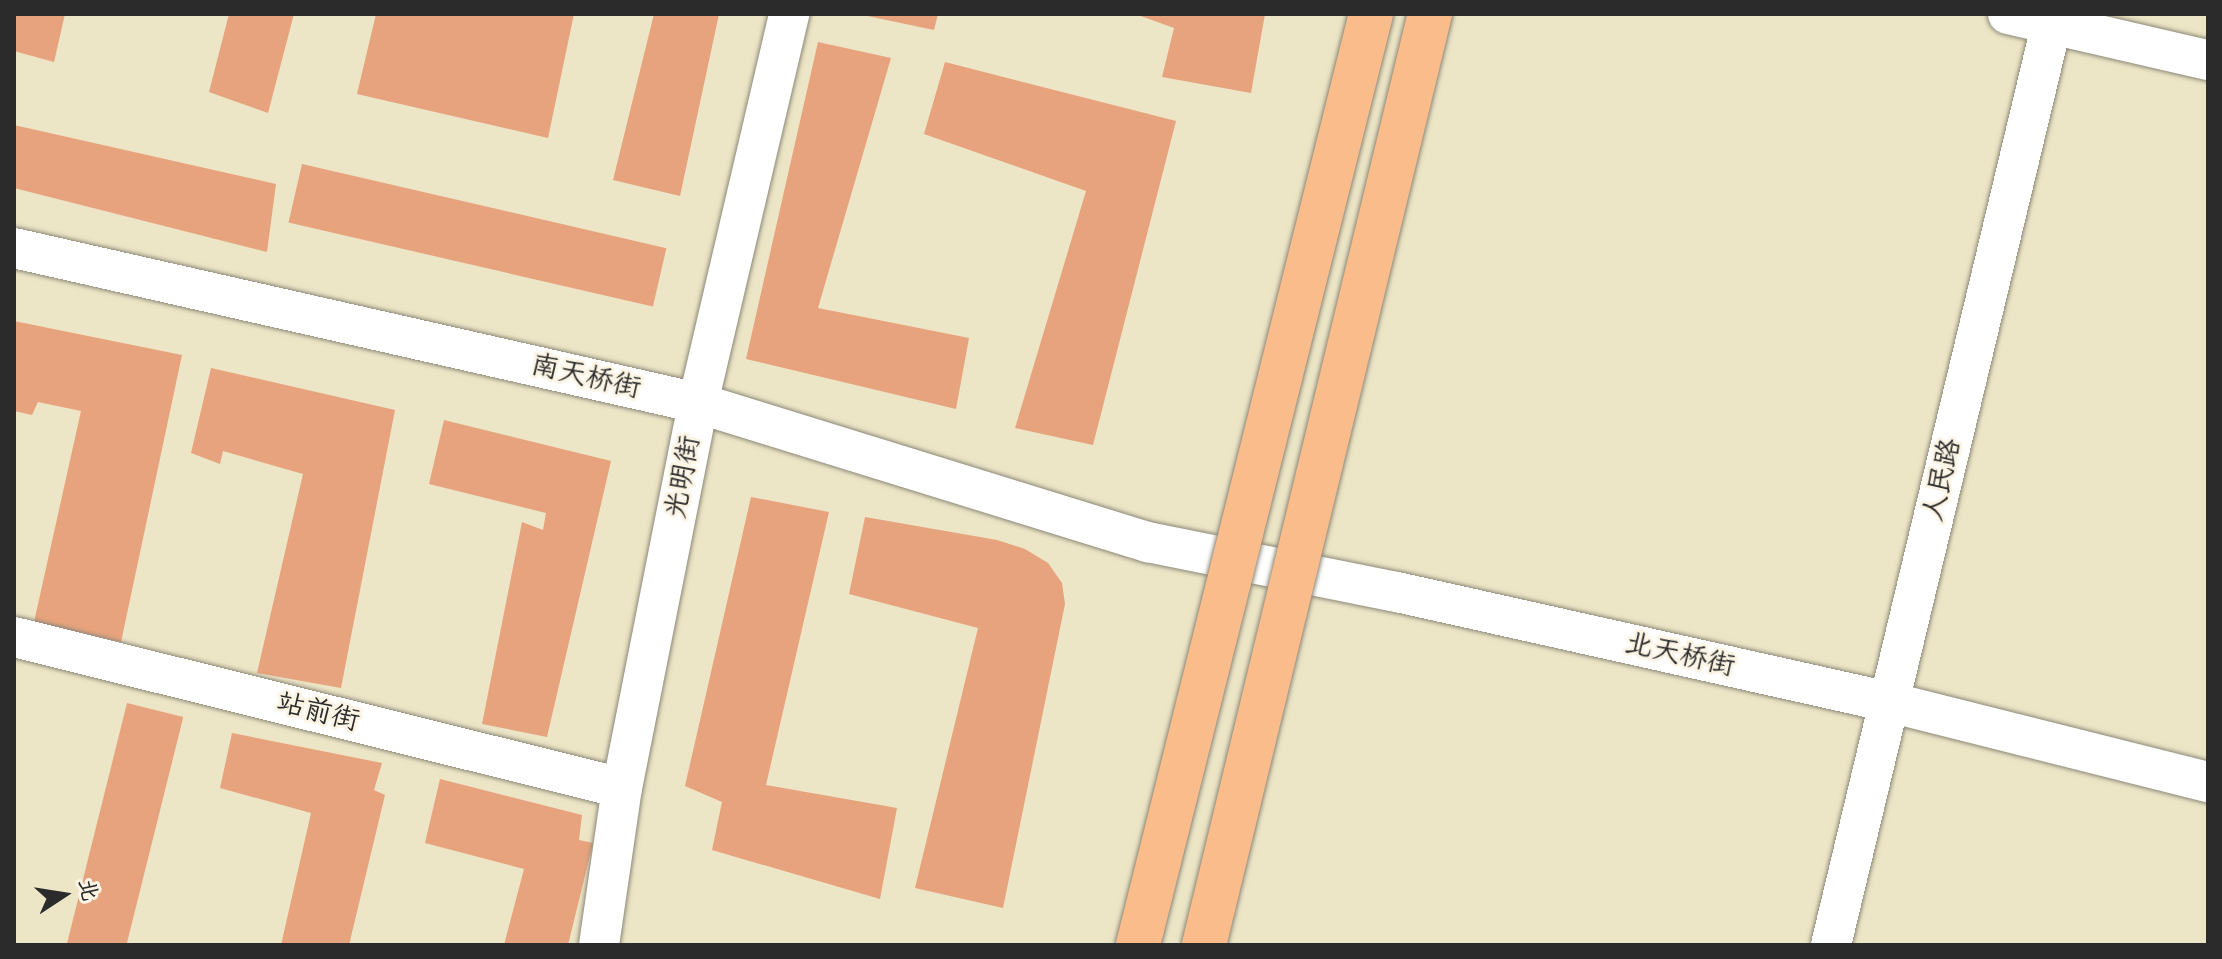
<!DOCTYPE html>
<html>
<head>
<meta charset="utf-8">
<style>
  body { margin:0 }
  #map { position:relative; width:2222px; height:959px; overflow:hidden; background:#ece5c6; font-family:"Balsamiq Sans","LXGW WenKai TC",sans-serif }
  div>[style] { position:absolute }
  .building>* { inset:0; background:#e7a37d; transform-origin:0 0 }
  .roads { filter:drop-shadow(0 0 2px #8c8878) drop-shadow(0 0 2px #8c8878) }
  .street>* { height:40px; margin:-20px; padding:0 20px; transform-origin:20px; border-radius:20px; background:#fff }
  .bridges { filter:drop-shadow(0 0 2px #8c8878) drop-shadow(0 0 2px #8c8878) }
  .primary-bridge>* { height:44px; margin:-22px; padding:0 22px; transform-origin:22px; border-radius:22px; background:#fabc8b }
  span { translate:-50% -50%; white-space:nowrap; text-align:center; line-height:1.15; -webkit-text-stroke:6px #fcf5e5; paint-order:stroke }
  .street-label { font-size:28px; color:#2b2b2b }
  .frame { position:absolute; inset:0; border:16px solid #2b2b2b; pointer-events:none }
  .north { position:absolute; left:24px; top:855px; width:80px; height:80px; -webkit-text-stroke:6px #fcf5e5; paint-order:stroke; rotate:78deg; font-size:22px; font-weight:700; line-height:32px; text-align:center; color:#2b2b2b }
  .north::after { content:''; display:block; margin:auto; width:28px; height:36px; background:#2b2b2b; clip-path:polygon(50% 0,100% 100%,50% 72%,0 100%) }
</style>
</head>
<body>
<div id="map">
  <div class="building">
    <i style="clip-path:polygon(14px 14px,65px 14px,54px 62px,14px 51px)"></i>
    <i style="clip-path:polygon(229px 14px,294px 14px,268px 113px,209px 92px)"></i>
    <i style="clip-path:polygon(376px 14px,574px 14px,548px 138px,357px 94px)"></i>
    <i style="clip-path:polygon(654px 14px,719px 14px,680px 196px,613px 180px)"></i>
    <i style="clip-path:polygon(858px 14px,938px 14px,934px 30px)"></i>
    <i style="clip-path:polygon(1135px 14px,1265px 14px,1251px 93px,1162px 77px,1174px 28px)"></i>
    <i style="clip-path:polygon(818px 42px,891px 58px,818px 308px,969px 338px,956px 409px,746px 359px)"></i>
    <i style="clip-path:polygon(945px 62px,1176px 121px,1093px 445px,1015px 428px,1086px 191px,924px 134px)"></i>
    <i style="clip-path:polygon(14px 125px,276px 184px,267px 252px,14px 188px)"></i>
    <i style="left:302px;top:164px;width:374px;height:60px;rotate:13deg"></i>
    <i style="clip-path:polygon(14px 321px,182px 355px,121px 642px,34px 622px,81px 411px,38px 402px,32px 415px,14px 411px)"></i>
    <i style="clip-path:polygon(211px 368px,395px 410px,341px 688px,257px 673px,303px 474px,223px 451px,220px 464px,191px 453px)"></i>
    <i style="clip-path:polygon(444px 420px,611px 461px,547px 737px,482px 724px,522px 522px,543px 530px,546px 513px,429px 484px)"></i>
    <i style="clip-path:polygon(751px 497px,829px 512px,766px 785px,897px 808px,880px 899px,712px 850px,722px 802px,685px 786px)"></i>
    <i style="clip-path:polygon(865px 517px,997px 540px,1025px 549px,1048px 563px,1062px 583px,1065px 604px,1003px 908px,915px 888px,978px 628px,849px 594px)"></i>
    <i style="left:127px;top:703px;width:58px;height:249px;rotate:14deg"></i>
    <i style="clip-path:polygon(232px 733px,382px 763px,374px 790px,385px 795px,349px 945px,281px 945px,311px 813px,220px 788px)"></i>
    <i style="clip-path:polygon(440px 779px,582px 815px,579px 840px,593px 843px,568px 945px,504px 945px,524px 869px,425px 843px)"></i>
  </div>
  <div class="roads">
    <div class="street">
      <i style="left:2008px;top:14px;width:205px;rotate:13deg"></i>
      <i style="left:14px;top:248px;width:701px;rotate:12.77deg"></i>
      <i style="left:698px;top:403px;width:471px;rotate:17.2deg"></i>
      <i style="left:1148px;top:542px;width:254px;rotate:11.4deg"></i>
      <i style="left:1397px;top:592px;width:504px;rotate:12.6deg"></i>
      <i style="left:1889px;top:702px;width:329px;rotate:14.1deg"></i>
      <i style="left:14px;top:637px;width:626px;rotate:13.95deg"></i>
      <i style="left:599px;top:945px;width:159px;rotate:-81.7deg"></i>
      <i style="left:622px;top:788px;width:392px;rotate:-78.8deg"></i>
      <i style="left:698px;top:403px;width:400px;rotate:-76.8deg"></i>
      <i style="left:1831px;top:945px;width:957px;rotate:-76.53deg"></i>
    </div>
  </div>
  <div class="bridges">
    <div class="primary-bridge">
      <i style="left:1138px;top:945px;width:960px;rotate:-75.95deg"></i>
      <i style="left:1204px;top:945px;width:958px;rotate:-76.36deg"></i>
    </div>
  </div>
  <div class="street-label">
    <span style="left:586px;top:377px;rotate:13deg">南天桥街</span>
    <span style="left:683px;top:477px;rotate:-79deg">光明街</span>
    <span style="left:1942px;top:480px;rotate:-77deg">人民路</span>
    <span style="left:1680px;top:655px;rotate:13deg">北天桥街</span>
    <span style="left:318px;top:712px;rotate:14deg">站前街</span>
  </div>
  <div class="frame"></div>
  <div class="north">北</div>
</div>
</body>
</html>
